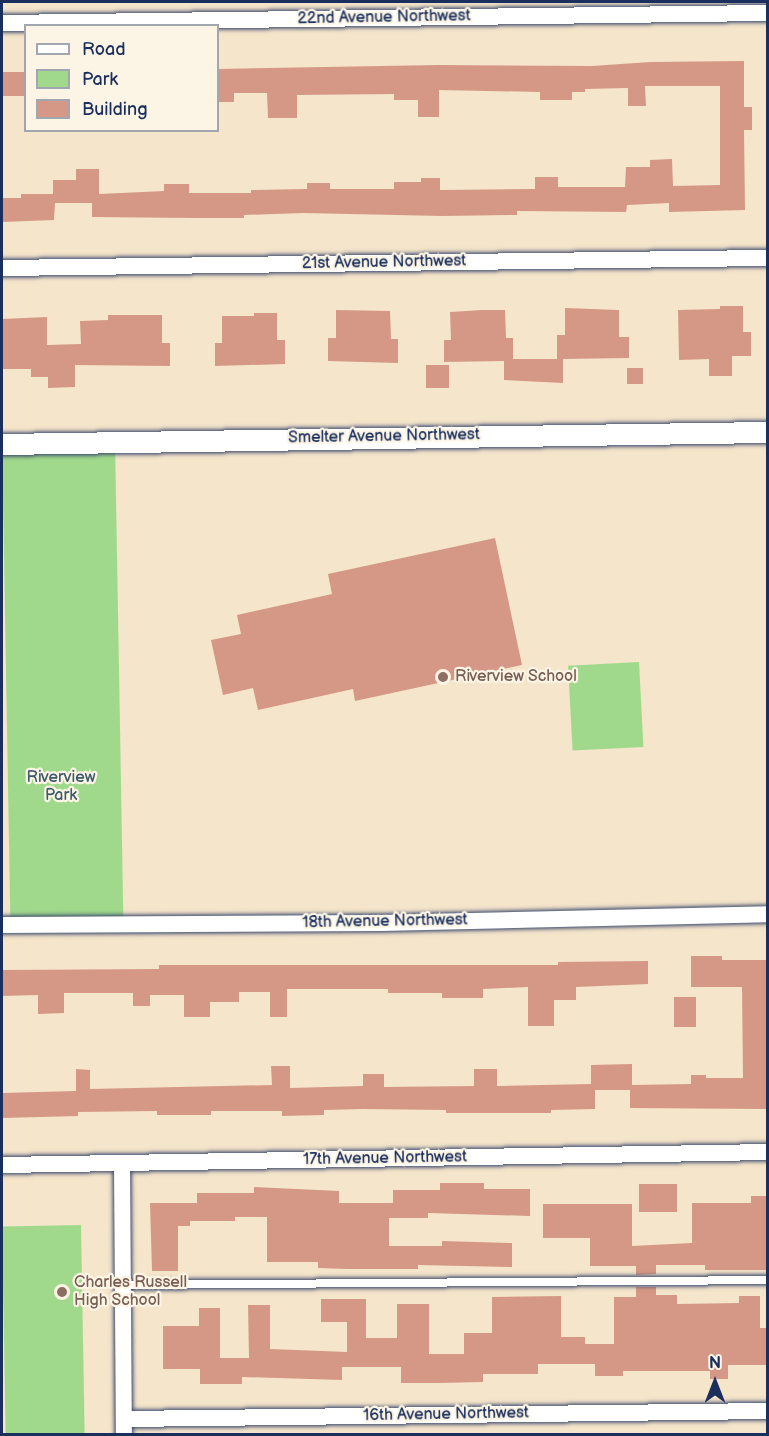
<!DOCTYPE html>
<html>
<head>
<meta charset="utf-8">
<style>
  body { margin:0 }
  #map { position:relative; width:769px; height:1436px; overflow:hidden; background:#f5e5cb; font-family:"Balsamiq Sans",sans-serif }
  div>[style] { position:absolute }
  .green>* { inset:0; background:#a0d98c; transform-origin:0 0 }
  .building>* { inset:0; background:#d69886; transform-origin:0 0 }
  .roads { filter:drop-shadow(0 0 2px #3c4a6e) drop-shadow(0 0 2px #3c4a6e) }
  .service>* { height:8px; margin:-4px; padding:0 4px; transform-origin:4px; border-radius:4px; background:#fff }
  .minor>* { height:16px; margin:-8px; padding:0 8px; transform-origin:8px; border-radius:8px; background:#fff }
  .tertiary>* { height:21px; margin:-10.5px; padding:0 10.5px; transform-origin:10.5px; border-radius:10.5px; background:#fff }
  .dots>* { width:16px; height:16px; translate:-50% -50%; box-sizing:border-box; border:3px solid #fcf5e5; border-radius:50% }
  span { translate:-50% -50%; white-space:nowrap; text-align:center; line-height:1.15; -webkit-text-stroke:4.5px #fcf5e5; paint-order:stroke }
  .street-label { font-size:16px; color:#1b2f5e }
  .education-label { font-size:16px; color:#785e54 }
  .left { translate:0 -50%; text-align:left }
  .park-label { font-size:16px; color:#3c5a6a }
  .frame { position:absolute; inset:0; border:3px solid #1b2f5e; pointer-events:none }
  .legend { position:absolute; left:24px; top:24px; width:195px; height:108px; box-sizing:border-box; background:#fcf5e5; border:2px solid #a2a6af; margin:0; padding:8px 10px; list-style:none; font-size:18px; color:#1b2f5e }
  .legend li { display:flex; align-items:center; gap:12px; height:30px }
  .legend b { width:30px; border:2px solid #a2a6af }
  .north { position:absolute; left:685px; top:1352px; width:60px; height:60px; -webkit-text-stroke:4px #fcf5e5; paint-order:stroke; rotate:0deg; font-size:16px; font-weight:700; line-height:24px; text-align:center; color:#1b2f5e }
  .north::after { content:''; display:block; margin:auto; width:21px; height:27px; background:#1b2f5e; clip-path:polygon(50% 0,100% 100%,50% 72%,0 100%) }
</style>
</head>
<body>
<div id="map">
  <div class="green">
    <i style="left:115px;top:441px;width:482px;height:113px;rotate:89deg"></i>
    <i style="left:639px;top:662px;width:85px;height:71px;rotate:87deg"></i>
    <i style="left:81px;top:1225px;width:209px;height:79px;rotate:89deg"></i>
  </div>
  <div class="building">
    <i style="clip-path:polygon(744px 61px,744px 107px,752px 107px,752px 130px,744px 130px,745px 210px,669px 212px,669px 203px,627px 205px,626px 212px,517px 211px,517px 215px,442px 216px,303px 213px,244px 215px,244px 218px,193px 218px,92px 217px,92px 203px,55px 203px,54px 220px,2px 222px,2px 198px,21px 198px,21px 194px,53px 194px,53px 180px,76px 180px,76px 169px,99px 169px,99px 194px,164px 191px,164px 184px,189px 184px,189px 193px,251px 193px,251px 190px,307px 189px,307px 183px,330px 183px,330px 189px,394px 189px,394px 182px,421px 182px,421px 178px,440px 178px,440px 190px,535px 189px,535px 177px,558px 177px,558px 187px,625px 187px,626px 167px,650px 167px,650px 160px,672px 159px,673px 186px,720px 185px,720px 86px,645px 86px,646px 106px,628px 106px,628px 88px,585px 89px,585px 92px,572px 92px,572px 100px,540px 100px,540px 92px,439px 90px,439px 117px,418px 117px,418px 100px,394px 100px,394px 94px,297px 95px,297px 118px,268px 118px,267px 93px,234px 93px,234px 102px,218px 102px,218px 69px,438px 65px,592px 66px,650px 62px)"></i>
    <i style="left:2px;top:72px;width:24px;height:24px"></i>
    <i style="clip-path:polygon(720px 306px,743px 306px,743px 332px,751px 332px,751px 356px,732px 356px,732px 376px,709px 376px,709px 359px,679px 360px,678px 310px,720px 309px)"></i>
    <i style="clip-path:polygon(565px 308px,619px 310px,619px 337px,629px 337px,629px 358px,563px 359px,563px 383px,504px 380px,504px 361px,444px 362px,444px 340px,451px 340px,450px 312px,482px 310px,505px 310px,506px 338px,513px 338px,513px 359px,557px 359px,557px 335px,565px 335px)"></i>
    <i style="clip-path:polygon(336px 310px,390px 311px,391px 339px,398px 339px,398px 363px,328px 361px,328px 338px,336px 338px)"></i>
    <i style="clip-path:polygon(254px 313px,277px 313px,277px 340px,285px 340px,285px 364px,215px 366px,215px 343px,222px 343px,222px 316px,254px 316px)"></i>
    <i style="clip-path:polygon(108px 315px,162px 315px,162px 343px,170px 343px,170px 366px,75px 365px,75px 387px,48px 388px,48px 377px,31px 377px,31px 369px,2px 369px,2px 319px,47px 317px,47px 345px,81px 344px,80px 321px,108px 320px)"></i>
    <i style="left:426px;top:365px;width:23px;height:23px"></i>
    <i style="left:627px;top:368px;width:16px;height:16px"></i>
    <i style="clip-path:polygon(495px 538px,522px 665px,355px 701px,353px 689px,258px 710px,253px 688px,223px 695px,211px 640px,241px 634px,237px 615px,332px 594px,328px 574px)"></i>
    <i style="clip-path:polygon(691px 956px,722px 956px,722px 960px,766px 960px,767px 1109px,630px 1108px,630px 1090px,595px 1090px,595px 1109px,551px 1110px,551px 1113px,446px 1113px,446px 1110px,363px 1109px,324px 1110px,324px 1115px,282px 1116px,282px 1111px,211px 1111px,211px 1115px,157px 1115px,157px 1111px,78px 1112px,78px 1116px,2px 1118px,2px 1093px,76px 1091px,76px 1069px,90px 1070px,90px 1089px,272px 1085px,271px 1066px,290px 1066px,290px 1088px,363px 1086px,363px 1074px,384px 1074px,384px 1087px,474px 1086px,474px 1069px,497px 1069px,497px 1086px,591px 1084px,591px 1065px,632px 1064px,632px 1085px,691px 1084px,691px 1075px,706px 1075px,706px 1078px,743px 1078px,742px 987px,691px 987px)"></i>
    <i style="clip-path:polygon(648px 961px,648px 984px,576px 987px,576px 1000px,554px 1000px,554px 1026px,528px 1026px,528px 987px,483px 989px,483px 998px,442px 998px,442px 993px,388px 993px,388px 989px,287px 989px,287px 1017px,270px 1017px,270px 992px,239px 992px,239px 1002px,210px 1002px,210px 1017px,184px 1017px,184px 995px,150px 995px,150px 1006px,133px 1006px,133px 993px,64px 993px,64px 1013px,38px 1014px,38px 995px,2px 996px,2px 970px,159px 969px,159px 965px,558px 965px,558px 962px)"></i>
    <i style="left:674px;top:997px;width:22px;height:30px"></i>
    <i style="clip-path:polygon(440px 1183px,484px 1183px,484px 1189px,530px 1189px,530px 1216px,428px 1213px,428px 1218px,389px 1218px,389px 1246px,442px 1246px,442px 1241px,512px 1243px,512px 1267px,418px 1265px,418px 1269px,347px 1269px,318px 1268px,318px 1262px,267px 1262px,267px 1217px,235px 1217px,235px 1221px,190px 1221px,190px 1226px,178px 1226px,178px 1271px,152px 1271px,150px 1203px,197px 1203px,197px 1193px,254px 1193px,254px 1187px,339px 1191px,339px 1203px,393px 1203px,393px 1190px,440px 1190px)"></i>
    <i style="left:639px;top:1184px;width:38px;height:28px"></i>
    <i style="clip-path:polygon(751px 1196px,768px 1196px,768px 1270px,705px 1270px,705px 1265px,656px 1265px,656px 1274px,636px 1275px,636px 1266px,590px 1266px,590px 1238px,543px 1238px,543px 1204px,632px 1204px,632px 1246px,692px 1243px,692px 1203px,751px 1203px)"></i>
    <i style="clip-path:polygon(636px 1287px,656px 1287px,656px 1295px,677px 1295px,677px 1304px,739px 1303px,739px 1296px,760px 1296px,760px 1328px,768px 1328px,768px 1365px,728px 1365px,728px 1379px,710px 1379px,710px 1371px,623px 1371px,623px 1376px,595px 1376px,595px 1364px,538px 1364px,538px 1374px,483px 1374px,483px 1382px,439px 1383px,401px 1383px,401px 1367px,342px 1367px,342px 1380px,242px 1377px,242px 1384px,200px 1384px,200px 1369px,163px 1369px,163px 1326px,199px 1326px,199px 1308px,220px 1308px,220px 1358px,249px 1358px,248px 1305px,270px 1305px,270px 1349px,347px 1352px,347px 1322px,321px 1322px,321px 1299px,366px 1299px,366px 1338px,397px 1338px,397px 1304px,429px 1304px,429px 1354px,464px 1354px,464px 1333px,492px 1333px,492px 1297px,561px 1296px,561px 1337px,585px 1337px,585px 1344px,614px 1344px,614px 1297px,636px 1297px)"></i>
  </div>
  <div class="roads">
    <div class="service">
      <i style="left:123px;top:1285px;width:645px;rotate:-0.44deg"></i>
    </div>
    <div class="minor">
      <i style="left:2px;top:23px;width:766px;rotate:-0.75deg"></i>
      <i style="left:2px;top:268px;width:766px;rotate:-0.75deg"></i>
      <i style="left:2px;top:925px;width:379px;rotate:-0.3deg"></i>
      <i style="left:381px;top:923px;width:387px;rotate:-1.3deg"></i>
      <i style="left:122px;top:1163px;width:271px;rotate:89.6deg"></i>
      <i style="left:2px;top:1165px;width:766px;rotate:-0.97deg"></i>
      <i style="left:124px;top:1419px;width:644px;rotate:-0.71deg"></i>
    </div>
    <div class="tertiary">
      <i style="left:2px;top:444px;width:766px;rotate:-0.9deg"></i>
    </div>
  </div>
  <div class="dots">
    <i style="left:443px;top:677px;background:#8d6e63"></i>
    <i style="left:62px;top:1292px;background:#8d6e63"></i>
  </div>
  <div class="street-label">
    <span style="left:384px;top:18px;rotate:-1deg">22nd Avenue Northwest</span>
    <span style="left:384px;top:263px;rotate:-1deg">21st Avenue Northwest</span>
    <span style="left:384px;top:437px;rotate:-1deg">Smelter Avenue Northwest</span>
    <span style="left:385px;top:922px;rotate:-1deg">18th Avenue Northwest</span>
    <span style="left:385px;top:1159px;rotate:-1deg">17th Avenue Northwest</span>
    <span style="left:446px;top:1415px;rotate:-1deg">16th Avenue Northwest</span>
  </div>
  <div class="education-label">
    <span class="left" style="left:455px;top:677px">Riverview School</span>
    <span class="left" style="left:74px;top:1292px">Charles Russell<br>High School</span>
  </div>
  <div class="park-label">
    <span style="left:61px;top:787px">Riverview<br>Park</span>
  </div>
  <div class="frame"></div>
  <ul class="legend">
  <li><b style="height:8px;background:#fff"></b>Road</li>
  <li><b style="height:16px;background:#a0d98c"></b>Park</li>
  <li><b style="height:16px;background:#d69886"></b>Building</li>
  </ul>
  <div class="north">N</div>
</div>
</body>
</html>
